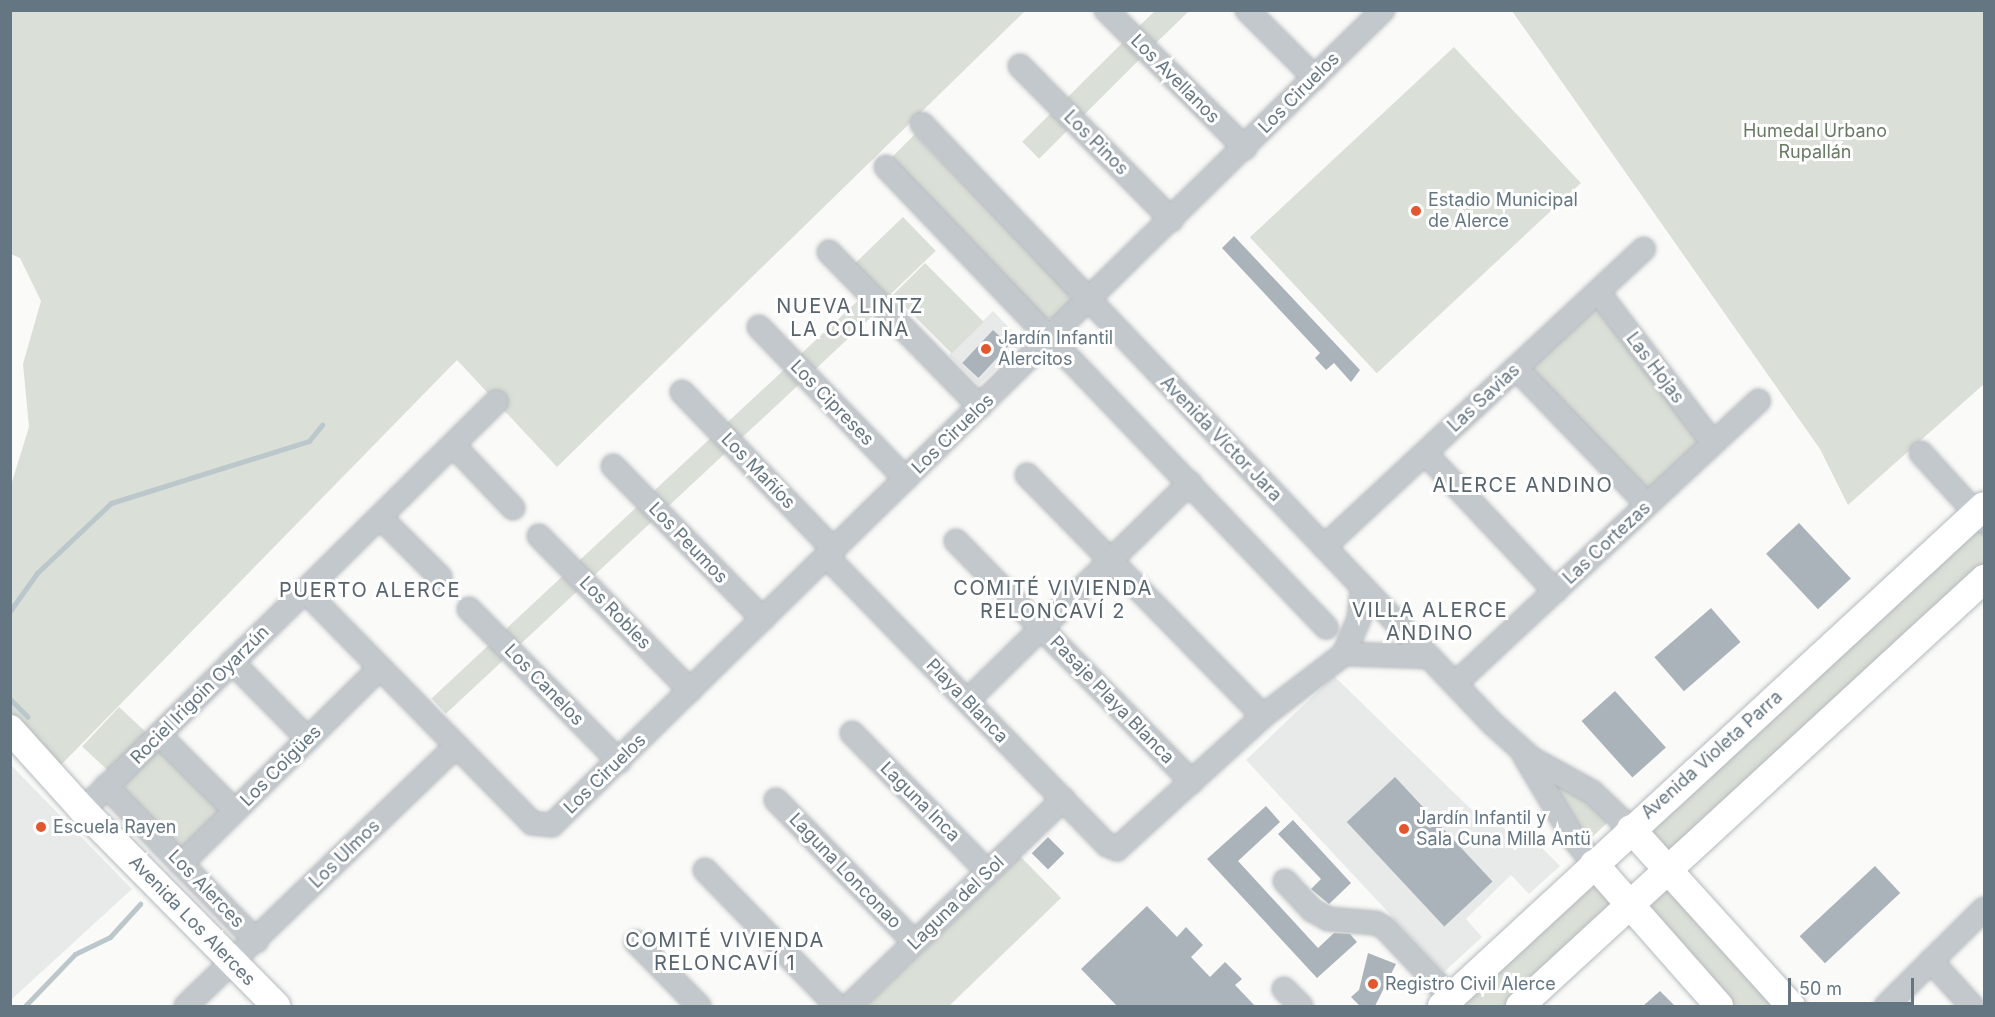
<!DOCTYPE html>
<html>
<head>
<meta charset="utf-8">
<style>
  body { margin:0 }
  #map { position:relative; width:1995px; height:1017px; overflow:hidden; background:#fafaf8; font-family:Inter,sans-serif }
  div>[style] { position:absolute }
  .built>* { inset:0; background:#e8e9e9 }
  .green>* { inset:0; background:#dadfd7; transform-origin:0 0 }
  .stream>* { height:5px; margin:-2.5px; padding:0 2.5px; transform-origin:2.5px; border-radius:2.5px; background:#bbc7cb }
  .building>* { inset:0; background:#aab3b9; transform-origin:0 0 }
  .roads { filter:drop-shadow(0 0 2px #b5babe) drop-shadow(0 0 2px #b5babe) }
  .minor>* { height:22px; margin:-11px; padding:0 11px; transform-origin:11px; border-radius:11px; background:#c3c8cc }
  .major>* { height:28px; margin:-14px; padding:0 14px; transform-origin:14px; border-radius:14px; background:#fff }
  .dots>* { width:16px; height:16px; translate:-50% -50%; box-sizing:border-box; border:3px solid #fff; border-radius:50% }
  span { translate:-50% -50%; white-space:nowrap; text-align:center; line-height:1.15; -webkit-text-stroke:6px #fff; paint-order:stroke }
  .street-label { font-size:18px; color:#657683 }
  .park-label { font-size:18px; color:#687a64 }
  .poi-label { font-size:18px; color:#657683 }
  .left { translate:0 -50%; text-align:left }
  .neighbourhood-label { font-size:20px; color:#57646e; letter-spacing:1.5px }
  .frame { position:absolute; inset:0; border:12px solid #657683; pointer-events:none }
  .scale { position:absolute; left:1788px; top:978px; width:126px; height:27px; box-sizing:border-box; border:3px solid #657683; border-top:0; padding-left:8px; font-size:18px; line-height:21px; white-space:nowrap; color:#657683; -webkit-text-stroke:4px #fff; paint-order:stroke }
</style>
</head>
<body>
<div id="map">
  <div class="built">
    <i style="clip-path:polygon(993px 311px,1020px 339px,1020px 346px,979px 385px,949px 355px)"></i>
    <i style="clip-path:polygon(1334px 676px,1474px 812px,1541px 847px,1560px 866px,1529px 894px,1511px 875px,1466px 919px,1482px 937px,1444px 972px,1246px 760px)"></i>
    <i style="clip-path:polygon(11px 765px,132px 889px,12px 999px,10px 997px)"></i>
  </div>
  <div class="green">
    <i style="clip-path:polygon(11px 11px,1025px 11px,557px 467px,457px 360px,58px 768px,11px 714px,11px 485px,29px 427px,23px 364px,41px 301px,20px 258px,11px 254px)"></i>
    <i style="clip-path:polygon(1155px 11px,1189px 11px,1154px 45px,1137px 28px)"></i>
    <i style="clip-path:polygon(1512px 11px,1984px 11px,1984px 384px,1848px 505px,1820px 449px)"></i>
    <i style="left:1126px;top:39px;width:24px;height:86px;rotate:45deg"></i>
    <i style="left:1454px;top:47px;width:186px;height:279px;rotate:47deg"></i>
    <i style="left:1054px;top:110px;width:24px;height:45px;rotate:45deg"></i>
    <i style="clip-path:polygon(915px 134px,1067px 291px,1072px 302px,1054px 319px,1044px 318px,890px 159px)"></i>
    <i style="left:903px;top:217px;width:47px;height:72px;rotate:46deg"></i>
    <i style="left:925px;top:263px;width:83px;height:45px;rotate:45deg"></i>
    <i style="left:863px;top:296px;width:21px;height:590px;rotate:47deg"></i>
    <i style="clip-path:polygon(1597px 305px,1698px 442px,1651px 492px,1530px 374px,1529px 364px)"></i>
    <i style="clip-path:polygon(1978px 528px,1984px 535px,1984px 567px,1670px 853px,1648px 827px)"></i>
    <i style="left:119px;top:707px;width:40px;height:54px;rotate:43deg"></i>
    <i style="clip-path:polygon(159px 749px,222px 807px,184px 852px,125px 791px,125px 783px)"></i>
    <i style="clip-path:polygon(1553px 780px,1578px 792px,1610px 820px,1587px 842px)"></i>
    <i style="clip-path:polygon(1020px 856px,1061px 898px,949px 1006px,866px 1006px)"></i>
    <i style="clip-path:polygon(1592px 880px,1615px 903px,1507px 1006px,1456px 1006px)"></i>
    <i style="clip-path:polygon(1668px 883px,1777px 1006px,1731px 1006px,1642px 907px)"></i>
  </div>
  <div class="stream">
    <i style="left:10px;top:611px;width:47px;rotate:-54.6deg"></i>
    <i style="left:37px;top:573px;width:102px;rotate:-43.4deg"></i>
    <i style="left:111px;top:503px;width:207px;rotate:-17.4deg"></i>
    <i style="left:309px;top:441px;width:21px;rotate:-51deg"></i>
    <i style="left:10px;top:699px;width:25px;rotate:45deg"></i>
    <i style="left:25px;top:1006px;width:72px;rotate:-46.1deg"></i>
    <i style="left:75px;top:954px;width:39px;rotate:-26deg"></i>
    <i style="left:110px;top:937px;width:45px;rotate:-47.7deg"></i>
  </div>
  <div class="building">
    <i style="clip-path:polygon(1234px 236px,1360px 370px,1351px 382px,1334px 363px,1326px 370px,1315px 358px,1320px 353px,1222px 248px)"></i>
    <i style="left:993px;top:330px;width:22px;height:45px;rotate:43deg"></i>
    <i style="left:1799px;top:523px;width:76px;height:45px;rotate:47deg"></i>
    <i style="left:1711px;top:608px;width:45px;height:75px;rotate:49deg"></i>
    <i style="left:1615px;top:691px;width:76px;height:45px;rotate:48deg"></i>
    <i style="left:1395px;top:777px;width:143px;height:66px;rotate:47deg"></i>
    <i style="clip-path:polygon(1266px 806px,1280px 822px,1238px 861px,1318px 948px,1334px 933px,1350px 934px,1357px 942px,1317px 978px,1207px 859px)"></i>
    <i style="clip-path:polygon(1293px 820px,1351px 883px,1329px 904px,1311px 889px,1321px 879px,1278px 834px)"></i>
    <i style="left:1048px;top:837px;width:23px;height:23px;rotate:45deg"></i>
    <i style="left:1875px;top:866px;width:37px;height:103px;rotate:47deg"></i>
    <i style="clip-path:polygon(1147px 906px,1177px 937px,1186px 927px,1203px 945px,1191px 957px,1210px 977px,1225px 962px,1242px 979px,1235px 985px,1255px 1006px,1117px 1006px,1081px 969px)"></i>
    <i style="clip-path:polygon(1368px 953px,1396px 964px,1375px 1006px,1360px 1006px,1351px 997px,1359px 990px)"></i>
    <i style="clip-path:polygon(1660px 991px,1675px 1006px,1643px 1006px)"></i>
  </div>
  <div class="roads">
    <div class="minor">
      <i style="left:1106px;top:10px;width:196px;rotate:44.8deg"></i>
      <i style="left:1247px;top:10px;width:96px;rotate:45deg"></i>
      <i style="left:1020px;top:66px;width:216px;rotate:45.4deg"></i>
      <i style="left:922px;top:124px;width:828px;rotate:46.42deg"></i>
      <i style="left:1493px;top:724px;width:52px;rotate:41.9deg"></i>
      <i style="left:1532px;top:759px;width:68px;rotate:28.8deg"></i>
      <i style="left:1592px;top:792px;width:54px;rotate:43.5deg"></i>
      <i style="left:886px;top:167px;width:637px;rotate:46.27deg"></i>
      <i style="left:829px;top:252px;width:216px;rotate:45.7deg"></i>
      <i style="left:1598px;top:292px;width:190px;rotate:52.7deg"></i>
      <i style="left:759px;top:327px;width:211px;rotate:46deg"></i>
      <i style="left:1516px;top:368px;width:189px;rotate:46.1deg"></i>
      <i style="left:682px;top:392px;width:219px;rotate:46.1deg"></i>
      <i style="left:453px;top:445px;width:87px;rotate:46.4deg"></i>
      <i style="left:1425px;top:453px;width:190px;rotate:46.7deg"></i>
      <i style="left:1921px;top:453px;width:93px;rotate:47.6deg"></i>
      <i style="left:613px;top:466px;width:214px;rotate:45.6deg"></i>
      <i style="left:1027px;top:475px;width:337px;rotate:45.6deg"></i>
      <i style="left:380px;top:517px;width:85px;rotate:45deg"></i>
      <i style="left:539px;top:536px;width:216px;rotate:45.6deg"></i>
      <i style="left:956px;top:541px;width:337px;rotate:45.6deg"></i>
      <i style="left:1324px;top:547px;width:437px;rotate:-43deg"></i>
      <i style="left:827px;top:557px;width:402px;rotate:45.8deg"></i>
      <i style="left:1107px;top:845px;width:11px;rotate:22deg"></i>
      <i style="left:1117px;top:849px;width:197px;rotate:-42.3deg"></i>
      <i style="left:1263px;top:716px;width:102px;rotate:-37.4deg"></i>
      <i style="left:1344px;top:654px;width:39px;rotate:-67deg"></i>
      <i style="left:1359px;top:618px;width:31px;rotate:-84deg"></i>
      <i style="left:305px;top:591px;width:325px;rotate:45.6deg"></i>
      <i style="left:532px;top:823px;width:20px;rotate:6deg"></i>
      <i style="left:552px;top:825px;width:1164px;rotate:-44.44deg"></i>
      <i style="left:469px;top:609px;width:214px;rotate:45.4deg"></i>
      <i style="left:1344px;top:654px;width:85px;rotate:2deg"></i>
      <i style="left:232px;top:662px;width:108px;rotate:45.4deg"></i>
      <i style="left:1455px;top:684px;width:415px;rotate:-43deg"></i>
      <i style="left:967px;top:701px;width:312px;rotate:-44.4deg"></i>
      <i style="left:852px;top:733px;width:194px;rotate:45.6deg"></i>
      <i style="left:159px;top:735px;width:107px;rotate:45deg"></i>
      <i style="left:1524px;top:755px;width:98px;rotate:59.2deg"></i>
      <i style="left:1574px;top:839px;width:32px;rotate:51deg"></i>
      <i style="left:106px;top:786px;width:216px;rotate:45.9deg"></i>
      <i style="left:776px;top:800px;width:199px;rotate:45.8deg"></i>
      <i style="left:83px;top:810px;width:581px;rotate:-44.65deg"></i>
      <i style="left:181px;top:864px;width:279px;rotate:-44.6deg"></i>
      <i style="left:705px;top:870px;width:190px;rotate:45.9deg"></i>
      <i style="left:1285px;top:881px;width:40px;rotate:47deg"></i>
      <i style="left:1312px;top:910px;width:18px;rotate:29deg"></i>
      <i style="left:1328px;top:919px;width:48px;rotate:4.8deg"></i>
      <i style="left:1376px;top:923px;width:10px;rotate:29deg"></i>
      <i style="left:1385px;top:928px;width:96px;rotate:46.7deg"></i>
      <i style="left:636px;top:942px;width:90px;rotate:45.5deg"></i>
      <i style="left:1931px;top:961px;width:61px;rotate:47.7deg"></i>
      <i style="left:1284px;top:989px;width:24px;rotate:45deg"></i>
      <i style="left:186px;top:1006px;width:375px;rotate:-43.9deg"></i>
      <i style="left:849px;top:1006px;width:298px;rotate:-44deg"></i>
      <i style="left:1886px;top:1006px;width:138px;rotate:-44.7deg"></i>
    </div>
    <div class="major">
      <i style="left:10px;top:729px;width:109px;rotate:48deg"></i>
      <i style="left:83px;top:810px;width:275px;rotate:45.4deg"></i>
      <i style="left:1631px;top:829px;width:239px;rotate:47.9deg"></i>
      <i style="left:1594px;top:864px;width:189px;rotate:48.6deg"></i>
      <i style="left:1442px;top:1006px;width:737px;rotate:-42.69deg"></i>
      <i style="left:1520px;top:1006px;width:631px;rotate:-42.62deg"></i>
    </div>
  </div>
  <div class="dots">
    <i style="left:1416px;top:211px;background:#e4572e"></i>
    <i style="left:986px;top:349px;background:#e4572e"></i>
    <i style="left:41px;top:827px;background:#e4572e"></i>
    <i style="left:1404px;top:829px;background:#e4572e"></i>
    <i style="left:1373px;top:984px;background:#e4572e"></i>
  </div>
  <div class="street-label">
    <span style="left:1175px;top:79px;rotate:45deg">Los Avellanos</span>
    <span style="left:1299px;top:93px;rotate:-45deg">Los Ciruelos</span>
    <span style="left:1096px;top:143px;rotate:45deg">Los Pinos</span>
    <span style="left:1655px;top:368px;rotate:53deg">Las Hojas</span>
    <span style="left:1484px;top:398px;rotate:-43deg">Las Savias</span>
    <span style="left:832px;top:403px;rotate:46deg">Los Cipreses</span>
    <span style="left:953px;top:434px;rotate:-44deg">Los Ciruelos</span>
    <span style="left:1221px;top:439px;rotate:46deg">Avenida Víctor Jara</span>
    <span style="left:758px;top:471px;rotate:46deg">Los Mañíos</span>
    <span style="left:688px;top:543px;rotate:46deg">Los Peumos</span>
    <span style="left:1607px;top:543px;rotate:-43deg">Las Cortezas</span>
    <span style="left:615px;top:613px;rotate:46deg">Los Robles</span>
    <span style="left:544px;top:685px;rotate:46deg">Los Canelos</span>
    <span style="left:200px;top:695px;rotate:-45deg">Rociel Irigoin Oyarzún</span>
    <span style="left:1112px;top:700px;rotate:46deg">Pasaje Playa Blanca</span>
    <span style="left:967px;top:701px;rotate:46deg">Playa Blanca</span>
    <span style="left:1712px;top:755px;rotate:-42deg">Avenida Violeta Parra</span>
    <span style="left:281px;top:766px;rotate:-45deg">Los Coigües</span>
    <span style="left:605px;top:774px;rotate:-44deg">Los Ciruelos</span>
    <span style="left:920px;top:802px;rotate:45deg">Laguna Inca</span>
    <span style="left:345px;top:854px;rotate:-44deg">Los Ulmos</span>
    <span style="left:845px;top:871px;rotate:46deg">Laguna Lonconao</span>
    <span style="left:206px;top:889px;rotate:46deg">Los Alerces</span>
    <span style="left:956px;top:903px;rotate:-44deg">Laguna del Sol</span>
    <span style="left:192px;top:921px;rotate:46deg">Avenida Los Alerces</span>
  </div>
  <div class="park-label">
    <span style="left:1815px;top:142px">Humedal Urbano<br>Rupallán</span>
  </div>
  <div class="poi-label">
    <span class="left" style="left:1428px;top:211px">Estadio Municipal<br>de Alerce</span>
    <span class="left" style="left:998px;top:349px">Jardín Infantil<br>Alercitos</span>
    <span class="left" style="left:1416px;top:829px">Jardín Infantil y<br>Sala Cuna Milla Antü</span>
    <span class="left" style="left:53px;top:827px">Escuela Rayen</span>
    <span class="left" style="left:1385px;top:984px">Registro Civil Alerce</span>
  </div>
  <div class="neighbourhood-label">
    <span style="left:850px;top:318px">NUEVA LINTZ<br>LA COLINA</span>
    <span style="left:1523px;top:485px">ALERCE ANDINO</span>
    <span style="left:1053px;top:600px">COMITÉ VIVIENDA<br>RELONCAVÍ 2</span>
    <span style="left:370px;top:590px">PUERTO ALERCE</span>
    <span style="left:1430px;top:622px">VILLA ALERCE<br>ANDINO</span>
    <span style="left:725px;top:952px">COMITÉ VIVIENDA<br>RELONCAVÍ 1</span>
  </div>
  <div class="frame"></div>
  <div class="scale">50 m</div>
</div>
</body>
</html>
